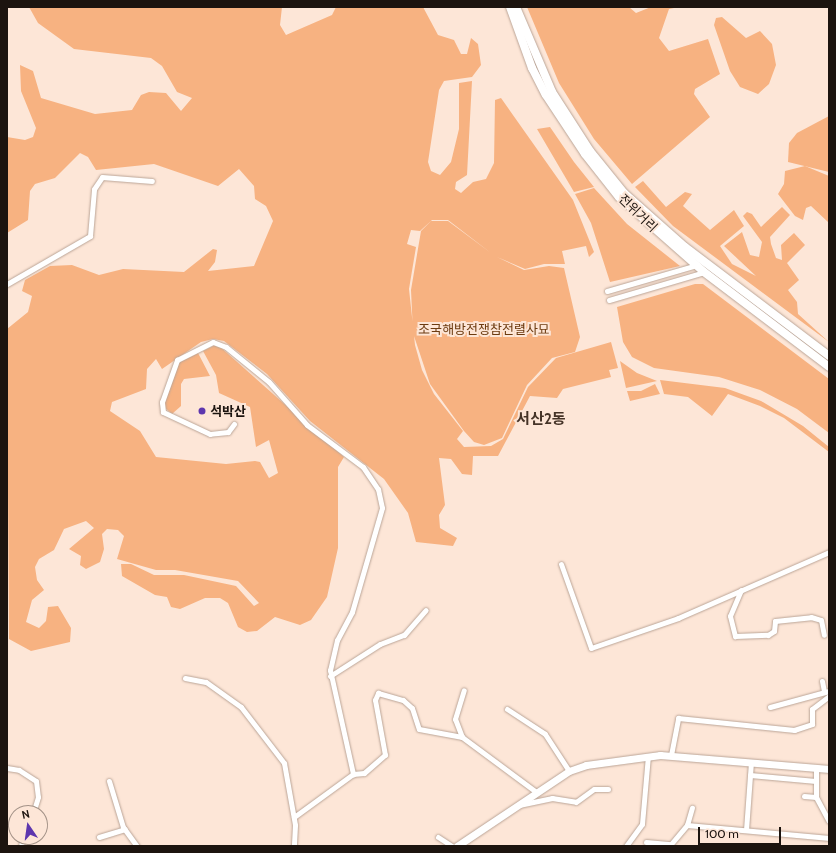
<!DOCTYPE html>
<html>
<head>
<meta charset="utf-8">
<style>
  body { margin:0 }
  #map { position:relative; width:836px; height:853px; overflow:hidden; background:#fde6d7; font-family:Cabin,"Noto Sans KR",sans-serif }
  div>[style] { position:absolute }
  .green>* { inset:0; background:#f7b281 }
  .roads { filter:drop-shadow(0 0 1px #bba597) drop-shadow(0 0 1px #bba597) }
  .street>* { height:5px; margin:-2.5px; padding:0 2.5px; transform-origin:2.5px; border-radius:2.5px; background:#fff }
  .secondary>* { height:7px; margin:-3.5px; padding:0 3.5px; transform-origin:3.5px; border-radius:3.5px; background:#fff }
  .primary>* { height:8px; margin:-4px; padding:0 4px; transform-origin:4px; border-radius:4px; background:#fff }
  .dots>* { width:11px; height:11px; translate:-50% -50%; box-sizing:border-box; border:2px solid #fde6d7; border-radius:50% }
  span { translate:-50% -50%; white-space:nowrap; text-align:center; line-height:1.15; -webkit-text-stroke:4px #fde6d7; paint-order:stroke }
  .street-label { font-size:13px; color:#1c140f }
  .park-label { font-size:13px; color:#6d3b10 }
  .poi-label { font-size:13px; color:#1c140f; font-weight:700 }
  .left { translate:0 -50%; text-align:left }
  .quarter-label { font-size:15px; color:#453327; font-weight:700 }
  .frame { position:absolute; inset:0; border:8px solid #1c140f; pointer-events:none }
  .north { position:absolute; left:8px; top:805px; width:40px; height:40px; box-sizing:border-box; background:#fde6d7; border:1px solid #a39287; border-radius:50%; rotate:347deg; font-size:11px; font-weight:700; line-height:16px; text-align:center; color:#1c140f }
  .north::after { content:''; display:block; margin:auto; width:14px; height:18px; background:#5d36ae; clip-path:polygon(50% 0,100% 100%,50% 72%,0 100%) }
  .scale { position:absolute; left:698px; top:827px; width:83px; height:18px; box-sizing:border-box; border:2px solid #1c140f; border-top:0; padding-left:5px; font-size:12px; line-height:14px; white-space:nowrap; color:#1c140f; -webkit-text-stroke:3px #fde6d7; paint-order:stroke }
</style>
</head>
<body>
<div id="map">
  <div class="green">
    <i style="clip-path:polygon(29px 7px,282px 7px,280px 25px,286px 35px,332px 15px,336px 7px,423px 7px,438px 35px,454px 40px,461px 54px,467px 54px,471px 38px,478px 44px,481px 65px,472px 77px,444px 81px,439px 90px,428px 162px,431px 171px,440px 175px,451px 162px,459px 129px,459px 83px,472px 81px,467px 175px,456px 182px,455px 189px,461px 193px,473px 182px,486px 179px,494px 163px,495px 100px,501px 98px,573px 200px,594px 252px,589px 257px,586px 246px,562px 251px,565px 264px,544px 264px,525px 269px,497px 257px,524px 270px,549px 266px,564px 268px,580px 337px,575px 352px,552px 358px,527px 385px,502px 438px,484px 445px,474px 442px,464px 431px,430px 384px,413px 333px,411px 290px,421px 231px,431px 221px,448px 221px,491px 253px,448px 220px,432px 220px,420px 231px,411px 230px,407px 244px,416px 247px,409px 289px,415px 345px,422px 370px,434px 394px,463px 431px,457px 439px,464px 447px,491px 446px,503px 439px,528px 387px,556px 358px,611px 342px,618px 368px,609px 370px,611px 377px,563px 389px,557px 398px,530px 396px,498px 456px,473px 456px,472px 475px,462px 474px,451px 459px,439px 458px,445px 505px,439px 515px,440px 528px,457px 538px,453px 546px,416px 542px,408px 513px,384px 479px,310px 421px,267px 374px,224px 341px,213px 339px,201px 342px,162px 369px,156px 359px,147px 369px,146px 389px,112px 402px,110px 411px,140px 431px,156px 457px,226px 464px,255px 461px,260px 462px,269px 478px,278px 473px,269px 440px,256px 447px,250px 407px,219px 393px,216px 375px,203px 351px,217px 344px,344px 457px,338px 467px,338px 548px,327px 597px,311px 620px,300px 625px,275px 617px,257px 631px,247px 632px,238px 627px,228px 603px,220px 598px,205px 598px,180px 609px,171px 607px,167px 597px,155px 595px,122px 576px,121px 564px,131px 564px,154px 575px,184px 575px,236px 586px,254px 606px,259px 603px,238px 581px,175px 570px,156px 570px,117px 559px,124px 536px,118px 530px,107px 529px,102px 534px,104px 549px,100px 562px,86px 569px,80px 565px,81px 556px,69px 549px,94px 528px,86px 521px,64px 529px,54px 550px,39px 559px,35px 567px,37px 580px,44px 590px,32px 600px,26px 622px,39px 628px,46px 621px,48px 607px,58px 606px,71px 628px,70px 642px,31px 651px,9px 639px,7px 329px,28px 312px,32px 296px,22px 291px,25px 280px,50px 266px,72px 265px,99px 275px,123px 269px,184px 272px,213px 249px,217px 250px,215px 262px,208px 271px,254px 266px,273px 221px,266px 206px,255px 199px,254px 186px,239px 169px,218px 186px,154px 164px,96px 170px,88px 157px,80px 153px,55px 178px,35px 184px,30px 191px,28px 220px,7px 233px,7px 137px,25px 140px,33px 137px,36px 128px,21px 91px,20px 65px,33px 71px,41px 98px,95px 114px,132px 110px,141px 95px,149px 92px,166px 93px,181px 111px,192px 98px,177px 92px,162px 66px,151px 58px,74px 49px,38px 23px)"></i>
    <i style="clip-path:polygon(527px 7px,629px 7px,636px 13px,651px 7px,679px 7px,669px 9px,659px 38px,669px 51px,708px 39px,720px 74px,695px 89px,694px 94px,710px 117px,632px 184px,594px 139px,559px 83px)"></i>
    <i style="clip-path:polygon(722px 17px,746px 38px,760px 31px,772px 44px,776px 65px,769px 84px,758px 94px,740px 87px,730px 71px,714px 25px,716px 18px)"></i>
    <i style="clip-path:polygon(829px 116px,829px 172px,788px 162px,789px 143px,797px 133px)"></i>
    <i style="clip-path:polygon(550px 127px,574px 162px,594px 187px,574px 192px,537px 129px)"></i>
    <i style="clip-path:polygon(805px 166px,829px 176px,829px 223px,811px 206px,806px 208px,803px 220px,795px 216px,778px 194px,784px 184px,785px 171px)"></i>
    <i style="clip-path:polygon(643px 181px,666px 207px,685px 192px,692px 194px,683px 206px,710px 230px,734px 210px,744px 226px,720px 246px,732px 264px,756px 276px,724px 246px,742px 232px,750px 255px,759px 257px,762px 242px,743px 216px,747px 212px,752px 214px,761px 227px,782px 207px,790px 215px,770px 237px,771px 244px,776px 258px,782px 260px,781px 245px,794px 233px,805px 245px,787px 263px,799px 280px,788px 290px,797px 302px,798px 314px,829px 342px,673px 226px,635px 187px)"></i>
    <i style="clip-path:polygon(594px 188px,627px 224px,680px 266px,610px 282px,591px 223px,575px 194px)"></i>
    <i style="clip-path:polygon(695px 284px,703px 284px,829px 379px,829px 433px,797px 409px,760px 390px,719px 377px,654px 368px,632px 357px,623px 342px,617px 307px)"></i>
    <i style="clip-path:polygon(198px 353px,210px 376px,184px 379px,181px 384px,181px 406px,172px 414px,163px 406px,173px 369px,178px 363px)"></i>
    <i style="clip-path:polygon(620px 361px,637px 373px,657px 381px,626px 388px)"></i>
    <i style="clip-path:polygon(660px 380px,725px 388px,761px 401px,803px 426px,829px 447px,829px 452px,784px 418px,760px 406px,728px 394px,712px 416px,688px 397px,664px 394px)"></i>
    <i style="clip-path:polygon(655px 384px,660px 394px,630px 401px,627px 391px,641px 391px)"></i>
  </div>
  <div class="roads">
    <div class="street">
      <i style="left:7px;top:284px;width:96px;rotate:-30deg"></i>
      <i style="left:90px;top:236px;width:47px;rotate:-85.1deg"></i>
      <i style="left:94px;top:189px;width:14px;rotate:-56deg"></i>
      <i style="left:102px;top:177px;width:50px;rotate:4.6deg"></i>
      <i style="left:607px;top:291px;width:94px;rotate:-16.1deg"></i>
      <i style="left:609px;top:300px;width:99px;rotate:-16.4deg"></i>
      <i style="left:234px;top:424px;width:10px;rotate:127deg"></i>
      <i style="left:228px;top:432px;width:18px;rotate:174deg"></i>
      <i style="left:210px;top:434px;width:52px;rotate:-154.9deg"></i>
      <i style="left:163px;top:412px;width:10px;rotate:-96deg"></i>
      <i style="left:162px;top:402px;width:45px;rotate:-70.3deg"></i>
      <i style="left:177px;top:360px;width:40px;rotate:-26.6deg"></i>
      <i style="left:213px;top:342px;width:14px;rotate:21deg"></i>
      <i style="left:226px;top:347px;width:55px;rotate:39.1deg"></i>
      <i style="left:269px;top:382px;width:57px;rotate:48.5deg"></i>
      <i style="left:307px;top:425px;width:70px;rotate:36.9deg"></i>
      <i style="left:363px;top:467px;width:27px;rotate:56deg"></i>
      <i style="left:378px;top:489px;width:19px;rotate:78deg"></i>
      <i style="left:382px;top:508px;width:108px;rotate:106.1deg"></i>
      <i style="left:352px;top:612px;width:32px;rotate:118deg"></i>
      <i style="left:337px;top:640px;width:31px;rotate:103deg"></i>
      <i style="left:330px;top:670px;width:107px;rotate:77.5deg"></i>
      <i style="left:353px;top:774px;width:11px;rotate:-5deg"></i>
      <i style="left:364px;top:773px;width:28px;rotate:-41deg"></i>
      <i style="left:385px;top:755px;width:56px;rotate:-100.3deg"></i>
      <i style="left:375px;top:700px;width:8px;rotate:-67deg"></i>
      <i style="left:378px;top:693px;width:26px;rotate:16deg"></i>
      <i style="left:403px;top:700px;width:12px;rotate:42deg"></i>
      <i style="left:412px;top:708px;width:22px;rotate:72deg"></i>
      <i style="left:419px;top:729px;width:44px;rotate:10.5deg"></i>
      <i style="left:462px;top:737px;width:92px;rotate:36.6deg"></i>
      <i style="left:561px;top:564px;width:89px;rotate:70.3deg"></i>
      <i style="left:591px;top:648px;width:92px;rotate:-19deg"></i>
      <i style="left:678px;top:618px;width:165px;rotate:-23.6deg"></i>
      <i style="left:741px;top:590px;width:28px;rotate:113deg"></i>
      <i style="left:730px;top:616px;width:21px;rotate:76deg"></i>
      <i style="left:735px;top:636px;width:33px;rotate:-2deg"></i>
      <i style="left:768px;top:635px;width:7px;rotate:-34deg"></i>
      <i style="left:774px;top:631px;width:10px;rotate:-84deg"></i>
      <i style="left:775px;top:621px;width:36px;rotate:-6deg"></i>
      <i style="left:811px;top:617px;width:10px;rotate:17deg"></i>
      <i style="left:821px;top:620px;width:15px;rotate:79deg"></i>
      <i style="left:330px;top:676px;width:59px;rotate:-32.6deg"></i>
      <i style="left:380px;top:644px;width:26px;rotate:-21deg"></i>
      <i style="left:404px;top:635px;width:33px;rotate:-49deg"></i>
      <i style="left:185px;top:678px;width:21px;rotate:11deg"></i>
      <i style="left:206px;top:682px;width:43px;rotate:35.5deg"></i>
      <i style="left:241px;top:707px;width:71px;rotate:52.5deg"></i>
      <i style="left:284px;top:763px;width:63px;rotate:79.9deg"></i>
      <i style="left:295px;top:825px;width:21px;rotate:93deg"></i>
      <i style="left:822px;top:681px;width:10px;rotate:79deg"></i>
      <i style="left:770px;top:707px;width:61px;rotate:-15.2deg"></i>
      <i style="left:507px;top:709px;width:45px;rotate:33.3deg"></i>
      <i style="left:545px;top:734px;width:44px;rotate:57deg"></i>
      <i style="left:462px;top:737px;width:19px;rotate:-111deg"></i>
      <i style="left:455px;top:719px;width:30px;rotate:-73deg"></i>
      <i style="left:671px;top:755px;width:38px;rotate:-79deg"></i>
      <i style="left:678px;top:718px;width:117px;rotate:5.9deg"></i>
      <i style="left:794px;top:730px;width:19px;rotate:-18deg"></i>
      <i style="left:812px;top:724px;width:15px;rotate:-90deg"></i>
      <i style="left:812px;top:709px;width:21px;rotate:-37deg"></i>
      <i style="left:7px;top:768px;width:12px;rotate:9deg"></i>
      <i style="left:19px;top:770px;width:20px;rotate:33deg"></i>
      <i style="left:36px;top:781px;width:16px;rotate:83deg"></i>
      <i style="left:38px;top:797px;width:17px;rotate:107deg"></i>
      <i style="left:816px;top:769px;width:28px;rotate:90deg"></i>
      <i style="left:816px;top:797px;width:27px;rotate:62deg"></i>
      <i style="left:750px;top:775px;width:66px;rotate:5.2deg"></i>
      <i style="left:109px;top:781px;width:48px;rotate:73.1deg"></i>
      <i style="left:123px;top:827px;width:24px;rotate:54deg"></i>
      <i style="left:804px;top:796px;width:12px;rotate:5deg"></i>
      <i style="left:519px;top:805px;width:34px;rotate:-12deg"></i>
      <i style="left:552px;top:798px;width:24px;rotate:9deg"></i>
      <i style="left:576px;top:802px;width:22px;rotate:-36deg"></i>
      <i style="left:594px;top:789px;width:14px"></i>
      <i style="left:294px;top:817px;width:73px;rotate:-36.1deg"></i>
      <i style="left:687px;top:825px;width:18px;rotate:-74deg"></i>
      <i style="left:746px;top:830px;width:68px;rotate:-85.8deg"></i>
      <i style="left:99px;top:837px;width:27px;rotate:-17deg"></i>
      <i style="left:438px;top:837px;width:17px;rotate:33deg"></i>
      <i style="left:646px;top:842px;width:25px;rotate:5deg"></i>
      <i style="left:671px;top:844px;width:25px;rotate:-50deg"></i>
      <i style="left:687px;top:825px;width:143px;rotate:5.2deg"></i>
      <i style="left:21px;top:846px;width:9px;rotate:-77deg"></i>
      <i style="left:626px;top:846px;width:27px;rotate:-54deg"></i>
      <i style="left:642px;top:824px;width:68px;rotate:-85deg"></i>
    </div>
    <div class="secondary">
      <i style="left:457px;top:846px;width:135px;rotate:-33.8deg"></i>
      <i style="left:569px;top:771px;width:18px;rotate:-19deg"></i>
      <i style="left:586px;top:765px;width:75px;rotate:-7.7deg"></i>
      <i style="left:660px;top:755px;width:170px;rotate:4.7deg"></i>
    </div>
    <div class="primary">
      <i style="left:510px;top:7px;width:65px;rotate:70.2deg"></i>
      <i style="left:532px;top:68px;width:30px;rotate:63deg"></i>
      <i style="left:546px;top:95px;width:71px;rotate:56.5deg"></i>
      <i style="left:585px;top:154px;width:55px;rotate:51.7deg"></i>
      <i style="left:619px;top:197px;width:113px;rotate:41.4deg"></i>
      <i style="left:704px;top:272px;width:157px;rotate:37.2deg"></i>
      <i style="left:516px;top:7px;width:92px;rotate:67deg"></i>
      <i style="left:552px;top:92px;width:70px;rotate:57.2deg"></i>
      <i style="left:590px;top:151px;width:54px;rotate:51deg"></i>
      <i style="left:624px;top:193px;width:81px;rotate:41.5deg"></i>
      <i style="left:685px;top:247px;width:181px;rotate:37.1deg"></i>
    </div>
  </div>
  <div class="dots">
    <i style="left:202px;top:411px;background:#5d36ae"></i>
  </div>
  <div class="street-label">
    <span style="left:638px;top:213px;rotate:44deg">전위거리</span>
  </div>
  <div class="park-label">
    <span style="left:484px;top:329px">조국해방전쟁참전렬사묘</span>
  </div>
  <div class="poi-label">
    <span class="left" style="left:210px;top:411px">석박산</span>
  </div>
  <div class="quarter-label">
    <span style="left:541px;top:420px">서산2동</span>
  </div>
  <div class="frame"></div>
  <div class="north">N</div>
  <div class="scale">100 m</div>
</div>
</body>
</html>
